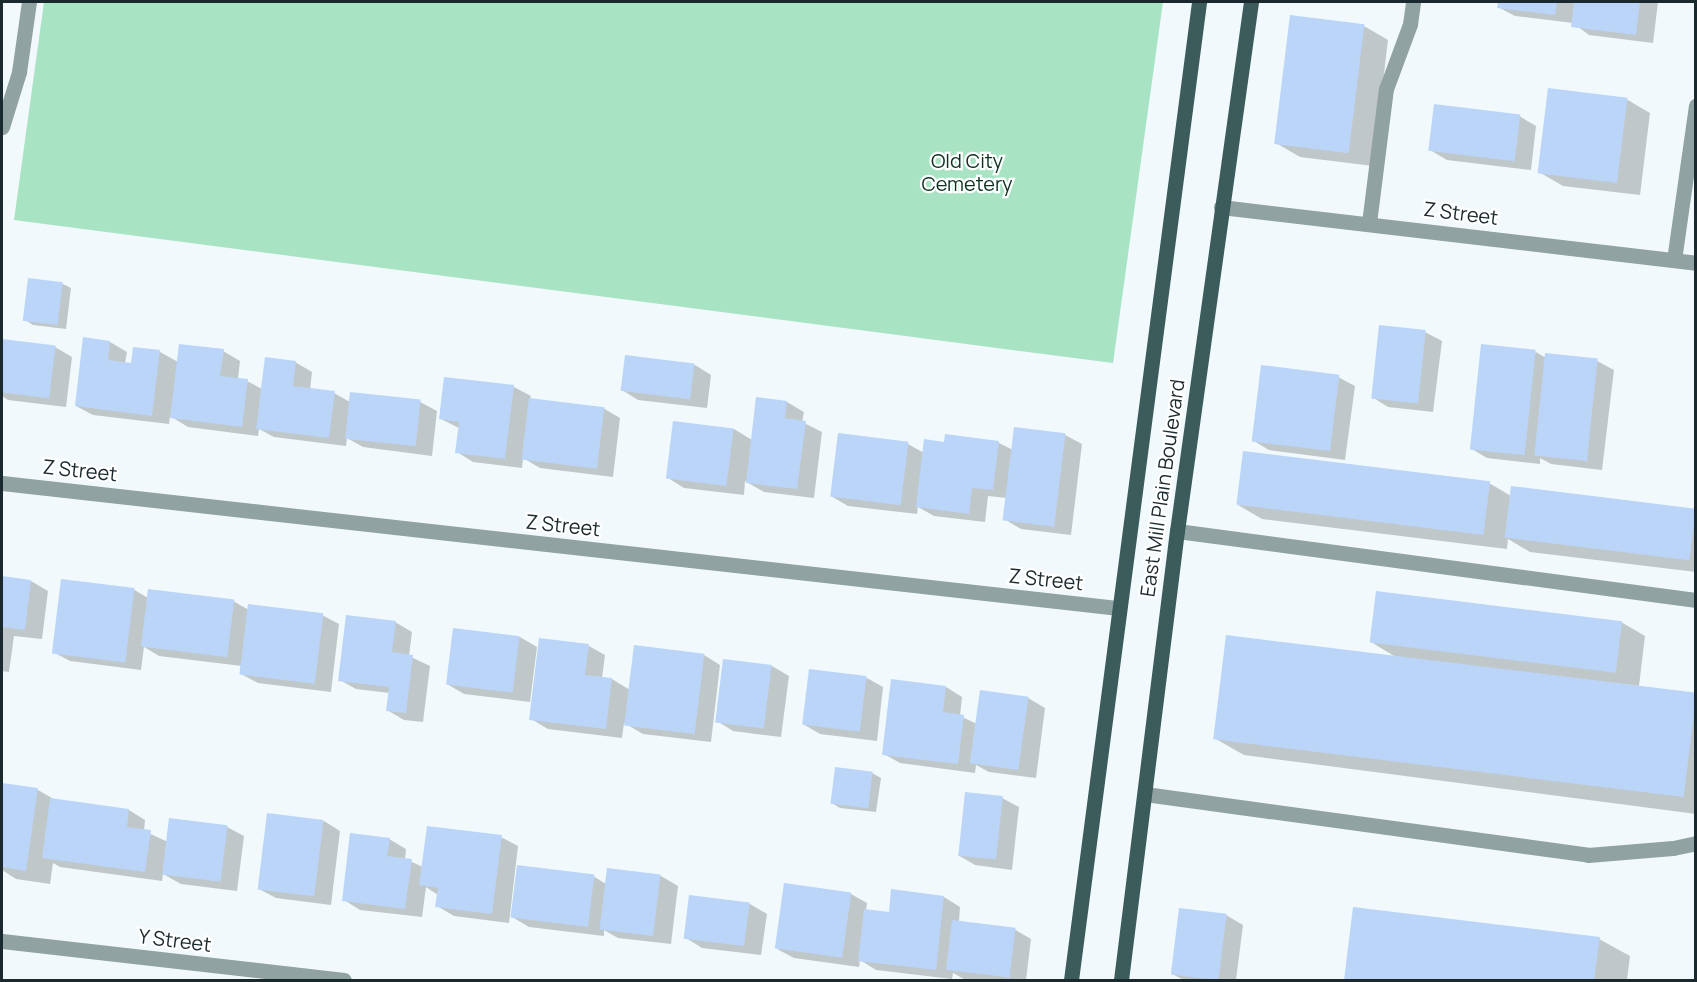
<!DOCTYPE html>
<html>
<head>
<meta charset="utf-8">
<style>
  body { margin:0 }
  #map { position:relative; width:1697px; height:982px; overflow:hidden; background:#f1f9fc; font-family:Manrope,sans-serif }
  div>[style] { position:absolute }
  .green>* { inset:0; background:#a8e3c4 }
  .shadow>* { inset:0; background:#0003 }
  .building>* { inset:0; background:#bad5f8; transform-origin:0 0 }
  .minor>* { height:15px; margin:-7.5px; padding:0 7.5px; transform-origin:7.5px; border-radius:7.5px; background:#90a2a1 }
  .major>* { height:15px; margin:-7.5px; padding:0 7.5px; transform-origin:7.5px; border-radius:7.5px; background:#3b5c5b }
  span { translate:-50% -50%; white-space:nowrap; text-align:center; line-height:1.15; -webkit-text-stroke:4.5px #fff; paint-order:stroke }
  .park-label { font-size:20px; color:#0e3222 }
  .street-label { font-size:20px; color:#1a292e }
  .frame { position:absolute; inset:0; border:3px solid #1a292e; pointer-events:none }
</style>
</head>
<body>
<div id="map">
  <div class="green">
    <i style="clip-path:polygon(44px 2px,1163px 2px,1113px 363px,14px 220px)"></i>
  </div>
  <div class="shadow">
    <i style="clip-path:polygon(1499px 2px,1658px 2px,1653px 43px,1589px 35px,1573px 23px,1515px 16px,1498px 7px)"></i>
    <i style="clip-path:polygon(1291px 17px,1364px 26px,1388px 40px,1373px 166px,1300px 157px,1276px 143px)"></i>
    <i style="clip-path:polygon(1626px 99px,1650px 113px,1640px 195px,1563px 186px,1539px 172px)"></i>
    <i style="clip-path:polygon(1519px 116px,1536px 126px,1531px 170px,1447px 160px,1430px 150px)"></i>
    <i style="clip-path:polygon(30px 280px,63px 284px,71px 288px,66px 329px,33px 325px,25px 320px)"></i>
    <i style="clip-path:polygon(1425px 332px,1442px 341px,1433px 412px,1388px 407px,1372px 397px)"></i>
    <i style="clip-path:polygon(84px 339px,110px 342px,127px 352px,125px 363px,132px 364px,160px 352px,178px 362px,223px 351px,240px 361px,238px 379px,247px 381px,262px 389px,295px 362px,312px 372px,310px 390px,334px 393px,350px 402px,420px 402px,437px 411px,432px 456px,363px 447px,347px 438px,346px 446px,274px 437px,259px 429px,258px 436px,188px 427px,170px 416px,169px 424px,93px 415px,76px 406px)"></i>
    <i style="clip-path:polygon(2px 340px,55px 347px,72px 357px,66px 407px,8px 400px,2px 396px)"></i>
    <i style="clip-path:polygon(1536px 352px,1546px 358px,1597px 361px,1614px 370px,1602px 470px,1551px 464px,1540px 458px,1540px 464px,1487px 458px,1470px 448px)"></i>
    <i style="clip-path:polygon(695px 365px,711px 375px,707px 408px,638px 400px,622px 390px)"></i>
    <i style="clip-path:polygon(1338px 377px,1355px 386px,1345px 460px,1269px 450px,1252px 440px)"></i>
    <i style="clip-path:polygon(446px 378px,514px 387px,531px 396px,530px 399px,603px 408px,620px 418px,613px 477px,540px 468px,523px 458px,522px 468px,473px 462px,457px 452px,459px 428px,441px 419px)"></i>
    <i style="clip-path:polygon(758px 398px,787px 402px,804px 412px,802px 422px,822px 432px,814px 498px,764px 492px,745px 481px,744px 495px,684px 488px,668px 478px,675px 422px,734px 429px,752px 440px)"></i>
    <i style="clip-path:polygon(1065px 435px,1082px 444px,1071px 535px,1021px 529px,1004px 519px,1007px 498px,988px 496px,985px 522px,934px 516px,918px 507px,917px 514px,848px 506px,831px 496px,908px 444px,924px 453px,946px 443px,947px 436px,999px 443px,1013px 450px)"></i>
    <i style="clip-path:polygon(1489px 483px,1511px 496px,1696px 510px,1696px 572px,1530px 552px,1508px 539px,1507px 549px,1262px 519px,1238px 505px)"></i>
    <i style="clip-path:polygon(2px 578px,31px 581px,48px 591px,42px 639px,14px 636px,9px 672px,2px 671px)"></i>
    <i style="clip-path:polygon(133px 589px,148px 598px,233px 601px,249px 610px,322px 615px,339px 624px,331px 692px,258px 683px,241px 674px,242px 666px,159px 656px,144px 647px,141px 670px,70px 661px,53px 652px)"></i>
    <i style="clip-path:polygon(395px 622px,412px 632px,409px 656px,430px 666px,423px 722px,404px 720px,387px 710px,390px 693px,356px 689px,340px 680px)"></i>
    <i style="clip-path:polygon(1621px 622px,1645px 636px,1639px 686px,1505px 670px,1505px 673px,1696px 698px,1696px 814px,1244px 755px,1214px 738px,1399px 659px,1371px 642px)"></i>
    <i style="clip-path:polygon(454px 629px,520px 637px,537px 647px,530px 702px,464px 694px,447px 684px)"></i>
    <i style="clip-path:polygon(589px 646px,605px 655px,602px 678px,612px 679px,630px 690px,704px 655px,720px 665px,711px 742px,643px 734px,624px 723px,622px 738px,548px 729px,531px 719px)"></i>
    <i style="clip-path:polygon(724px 660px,772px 666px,789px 676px,781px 737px,733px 731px,717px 721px)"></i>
    <i style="clip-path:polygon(867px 678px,883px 687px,877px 741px,820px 734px,803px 724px)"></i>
    <i style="clip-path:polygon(946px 687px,962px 697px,960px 716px,977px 724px,1028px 698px,1045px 708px,1036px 778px,989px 772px,976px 765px,975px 773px,900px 763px,884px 754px)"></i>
    <i style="clip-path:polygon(872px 773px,881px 778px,876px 812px,840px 808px,832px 803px)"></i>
    <i style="clip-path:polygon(2px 785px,38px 790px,57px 801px,129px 810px,145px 820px,144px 831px,168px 842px,227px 827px,244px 836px,237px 891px,181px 884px,163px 874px,162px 881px,60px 867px,53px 863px,50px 884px,16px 879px,2px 870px)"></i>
    <i style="clip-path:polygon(1002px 798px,1019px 807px,1012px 870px,975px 865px,958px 855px)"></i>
    <i style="clip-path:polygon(324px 821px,340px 831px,331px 905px,276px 898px,259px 889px)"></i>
    <i style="clip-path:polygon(501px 837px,518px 846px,509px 923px,454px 916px,437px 906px,438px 895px,426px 887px,422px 917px,360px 910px,344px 900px,389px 839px,406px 849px,405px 859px,423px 867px)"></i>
    <i style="clip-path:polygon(608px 870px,661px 876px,678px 886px,671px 944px,618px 938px,604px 930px,604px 936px,529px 927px,512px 917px,593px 876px,606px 884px)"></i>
    <i style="clip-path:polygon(851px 894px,867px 903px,866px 911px,890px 914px,944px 897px,960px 907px,959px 922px,1014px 929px,1031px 939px,1026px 980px,975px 980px,964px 979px,953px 973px,952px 979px,876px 970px,860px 960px,859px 967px,794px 958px,777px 949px)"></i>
    <i style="clip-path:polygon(691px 897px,750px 904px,767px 914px,761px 955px,702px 948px,686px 938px)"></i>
    <i style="clip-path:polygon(1354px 909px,1599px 939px,1630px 956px,1627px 980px,1345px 980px)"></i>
    <i style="clip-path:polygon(1226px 915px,1243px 925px,1236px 980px,1184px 980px,1172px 974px)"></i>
  </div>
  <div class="building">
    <i style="clip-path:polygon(1498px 2px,1557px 2px,1555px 15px,1497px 8px)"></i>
    <i style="clip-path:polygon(1574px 2px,1640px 2px,1636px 35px,1571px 27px)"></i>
    <i style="left:1290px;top:15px;width:75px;height:130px;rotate:7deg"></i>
    <i style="left:1548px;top:88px;width:80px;height:86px;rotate:7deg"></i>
    <i style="left:1434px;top:104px;width:87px;height:47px;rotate:7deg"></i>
    <i style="left:28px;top:278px;width:35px;height:43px;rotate:7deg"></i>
    <i style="left:1379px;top:325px;width:47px;height:74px;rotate:6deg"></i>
    <i style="clip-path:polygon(83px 337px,110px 341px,108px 360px,131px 363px,133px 347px,160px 350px,152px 416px,75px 406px)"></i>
    <i style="left:2px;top:339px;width:54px;height:53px;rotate:7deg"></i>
    <i style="clip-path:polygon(179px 344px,224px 349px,220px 376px,248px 379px,242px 427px,170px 418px)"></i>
    <i style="left:1481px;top:344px;width:55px;height:106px;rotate:6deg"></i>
    <i style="left:1545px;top:353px;width:53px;height:103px;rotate:6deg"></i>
    <i style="left:625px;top:355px;width:70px;height:36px;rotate:7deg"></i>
    <i style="clip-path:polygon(265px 357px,296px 361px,293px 386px,335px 391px,329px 438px,256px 429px)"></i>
    <i style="left:1261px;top:365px;width:79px;height:77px;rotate:7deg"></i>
    <i style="clip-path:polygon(444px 377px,514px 385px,505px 459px,455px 453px,459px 422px,439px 419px)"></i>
    <i style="left:350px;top:392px;width:71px;height:47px;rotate:6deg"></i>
    <i style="clip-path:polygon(756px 397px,787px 401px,785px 418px,806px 421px,797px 489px,746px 483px)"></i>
    <i style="left:529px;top:398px;width:76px;height:62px;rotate:7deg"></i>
    <i style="left:673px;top:421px;width:61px;height:58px;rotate:7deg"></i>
    <i style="left:1014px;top:427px;width:52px;height:94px;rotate:7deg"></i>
    <i style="left:838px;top:433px;width:71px;height:64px;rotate:7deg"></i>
    <i style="clip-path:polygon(945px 434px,999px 441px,993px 490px,972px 488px,969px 514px,916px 507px,924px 439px,944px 442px)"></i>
    <i style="left:1243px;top:451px;width:249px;height:54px;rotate:7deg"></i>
    <i style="left:1511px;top:486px;width:186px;height:52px;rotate:7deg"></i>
    <i style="clip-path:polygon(2px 576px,31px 580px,25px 630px,2px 627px)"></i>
    <i style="left:61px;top:579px;width:74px;height:75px;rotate:7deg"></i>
    <i style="left:148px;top:589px;width:87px;height:58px;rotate:7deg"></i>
    <i style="left:1376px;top:591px;width:248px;height:52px;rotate:7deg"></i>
    <i style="left:248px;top:604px;width:76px;height:71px;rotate:7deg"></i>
    <i style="clip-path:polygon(346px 615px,396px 621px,392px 652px,413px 655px,406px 713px,386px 711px,389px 687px,338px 681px)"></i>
    <i style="left:453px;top:628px;width:67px;height:57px;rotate:7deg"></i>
    <i style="left:1226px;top:635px;width:474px;height:105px;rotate:7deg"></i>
    <i style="clip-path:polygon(539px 638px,589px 644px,585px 675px,612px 678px,606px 729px,529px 720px)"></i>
    <i style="left:634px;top:645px;width:71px;height:81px;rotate:7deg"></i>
    <i style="left:723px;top:659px;width:49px;height:64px;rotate:7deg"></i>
    <i style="left:809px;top:669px;width:58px;height:56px;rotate:7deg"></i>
    <i style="clip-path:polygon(891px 679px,946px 686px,943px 712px,964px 715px,958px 764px,882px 755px)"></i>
    <i style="left:980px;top:690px;width:49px;height:74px;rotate:8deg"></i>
    <i style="left:835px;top:767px;width:38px;height:37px;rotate:7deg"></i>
    <i style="clip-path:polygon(2px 783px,38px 788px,26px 871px,2px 867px)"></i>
    <i style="left:965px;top:792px;width:38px;height:64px;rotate:6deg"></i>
    <i style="clip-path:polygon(50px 798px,129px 809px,127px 827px,151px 830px,145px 872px,42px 858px)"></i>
    <i style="left:267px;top:813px;width:57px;height:77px;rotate:7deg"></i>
    <i style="left:169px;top:818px;width:59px;height:57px;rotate:7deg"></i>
    <i style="clip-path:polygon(427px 826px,502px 835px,492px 914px,435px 907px,438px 888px,419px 885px)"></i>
    <i style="clip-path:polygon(350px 833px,390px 838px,387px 856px,412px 859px,405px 909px,342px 901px)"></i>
    <i style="left:517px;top:865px;width:78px;height:53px;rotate:7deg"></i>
    <i style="left:607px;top:868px;width:54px;height:62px;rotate:7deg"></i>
    <i style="left:784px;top:883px;width:68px;height:66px;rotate:8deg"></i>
    <i style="clip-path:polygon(891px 889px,944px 896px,936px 970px,858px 961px,864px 909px,889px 912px)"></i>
    <i style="left:689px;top:895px;width:61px;height:44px;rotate:7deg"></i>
    <i style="clip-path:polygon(1353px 907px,1600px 937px,1594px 980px,1344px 980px)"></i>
    <i style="left:1179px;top:908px;width:48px;height:67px;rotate:7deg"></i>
    <i style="left:952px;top:920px;width:64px;height:50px;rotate:7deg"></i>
  </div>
  <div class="minor">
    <i style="left:2px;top:127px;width:58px;rotate:-72.8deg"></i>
    <i style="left:19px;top:72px;width:71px;rotate:-81.9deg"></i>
    <i style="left:1221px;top:207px;width:478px;rotate:6.7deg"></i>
    <i style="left:1369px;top:223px;width:135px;rotate:-82.8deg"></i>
    <i style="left:1386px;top:89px;width:69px;rotate:-69.7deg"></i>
    <i style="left:1410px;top:24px;width:22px;rotate:-82deg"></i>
    <i style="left:1674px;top:260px;width:156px;rotate:-81.9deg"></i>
    <i style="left:2px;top:483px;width:1124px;rotate:6.39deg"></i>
    <i style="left:1177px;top:531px;width:524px;rotate:7.57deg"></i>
    <i style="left:1145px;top:794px;width:447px;rotate:7.8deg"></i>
    <i style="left:1588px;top:855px;width:85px;rotate:-4.7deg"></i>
    <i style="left:1673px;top:848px;width:24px;rotate:-12deg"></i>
    <i style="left:2px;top:941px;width:344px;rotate:6.5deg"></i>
  </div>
  <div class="major">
    <i style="left:1071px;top:980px;width:986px;rotate:-82.54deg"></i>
    <i style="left:1121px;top:980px;width:452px;rotate:-82.9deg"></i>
    <i style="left:1177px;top:531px;width:534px;rotate:-82.04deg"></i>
  </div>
  <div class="park-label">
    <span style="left:967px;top:172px">Old City<br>Cemetery</span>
  </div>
  <div class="street-label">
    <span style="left:1461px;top:213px;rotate:7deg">Z Street</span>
    <span style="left:80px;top:470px;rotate:6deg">Z Street</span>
    <span style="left:1162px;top:488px;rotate:-82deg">East Mill Plain Boulevard</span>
    <span style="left:563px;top:525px;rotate:6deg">Z Street</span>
    <span style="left:1046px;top:579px;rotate:6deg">Z Street</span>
    <span style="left:175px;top:940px;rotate:7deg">Y Street</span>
  </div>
  <div class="frame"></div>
</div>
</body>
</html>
